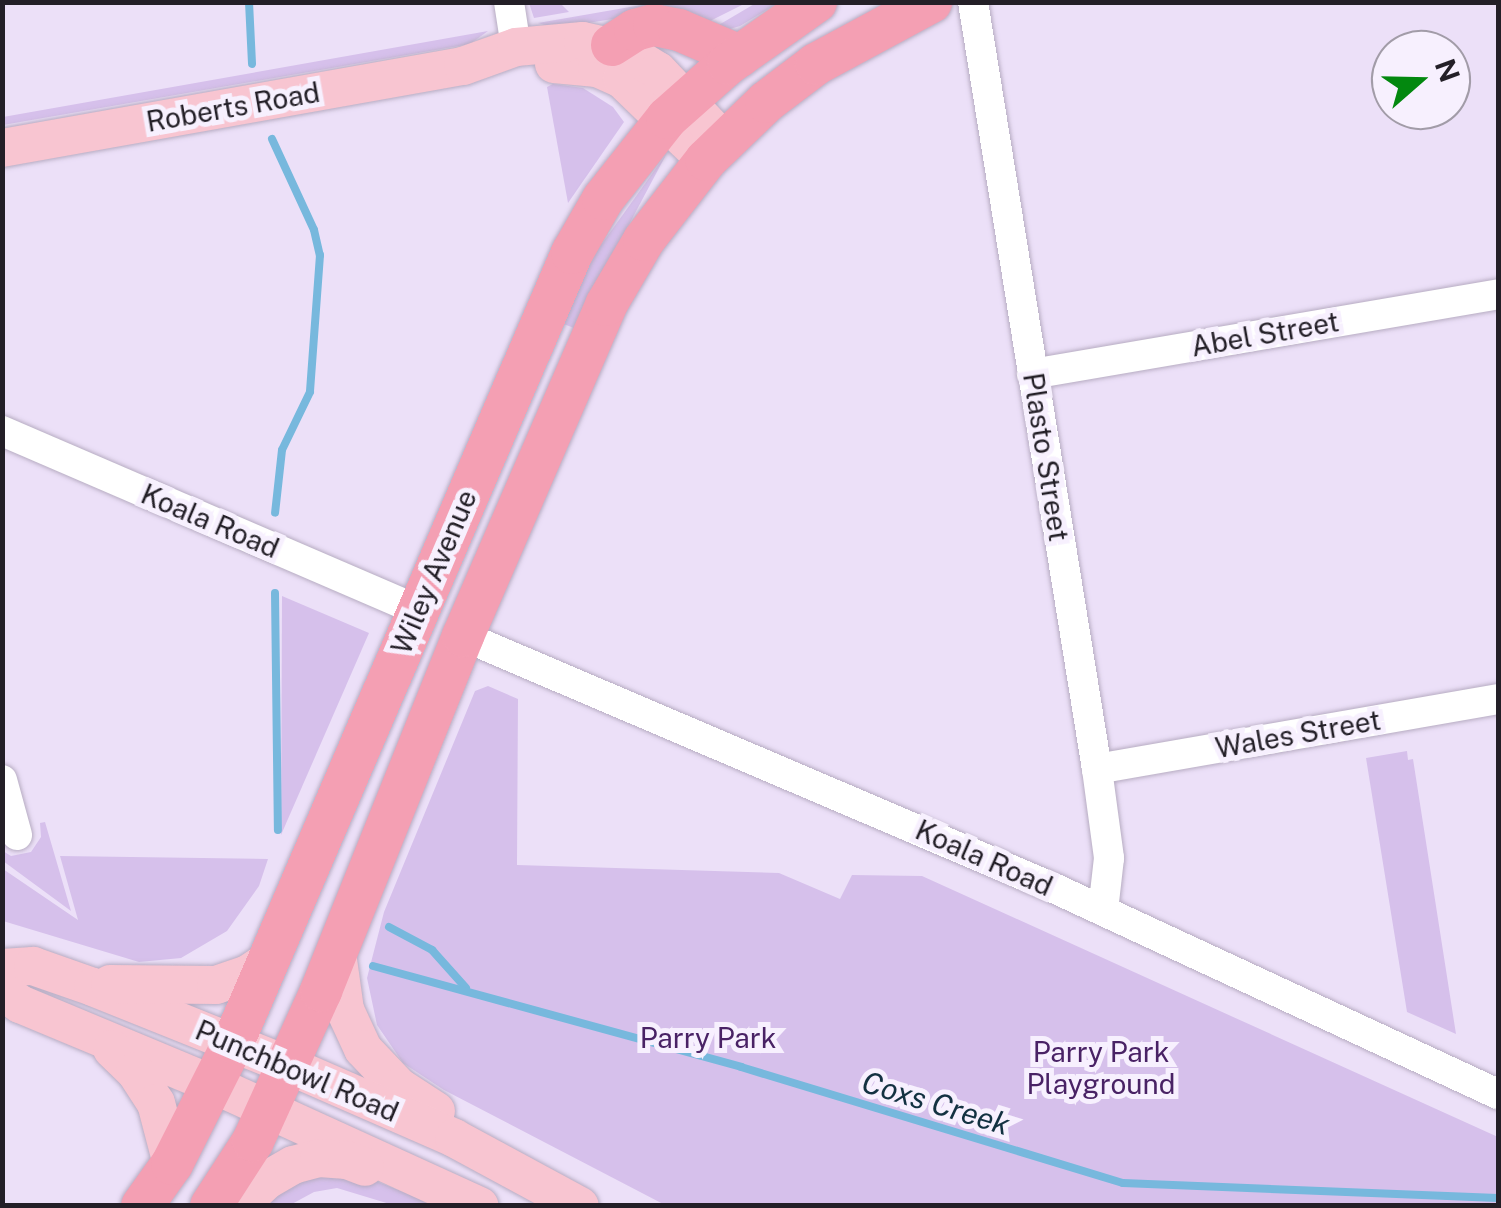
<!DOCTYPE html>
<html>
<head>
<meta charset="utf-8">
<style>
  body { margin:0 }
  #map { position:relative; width:1501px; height:1208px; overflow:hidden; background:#ece0f8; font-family:"Public Sans",sans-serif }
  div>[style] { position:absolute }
  .green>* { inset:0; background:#d6c0eb }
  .stream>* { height:8px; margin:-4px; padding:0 4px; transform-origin:4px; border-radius:4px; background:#77b8dd }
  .roads { filter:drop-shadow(0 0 2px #b7acc2) drop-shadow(0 0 2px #b7acc2) }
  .minor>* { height:30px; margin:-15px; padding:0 15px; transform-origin:15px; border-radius:15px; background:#fff }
  .major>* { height:38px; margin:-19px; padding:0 19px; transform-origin:19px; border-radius:19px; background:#f8c5d1 }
  .highway>* { height:42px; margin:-21px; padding:0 21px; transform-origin:21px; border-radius:21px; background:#f49fb3 }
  span { translate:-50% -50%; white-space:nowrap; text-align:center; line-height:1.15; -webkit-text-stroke:10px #f7f0fe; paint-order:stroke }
  .street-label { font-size:28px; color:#231f27 }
  .park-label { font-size:28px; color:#492265 }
  .water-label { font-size:30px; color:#133141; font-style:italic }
  .frame { position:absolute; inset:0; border:5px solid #231f27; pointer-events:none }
  .north { position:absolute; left:1371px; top:30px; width:100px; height:100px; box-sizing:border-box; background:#f7f0fe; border:2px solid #a29ca8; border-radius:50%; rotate:70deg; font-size:28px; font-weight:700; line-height:40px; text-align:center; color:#231f27 }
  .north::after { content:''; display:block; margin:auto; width:35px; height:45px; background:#03880f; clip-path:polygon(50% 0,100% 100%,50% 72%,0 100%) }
</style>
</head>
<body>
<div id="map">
  <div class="green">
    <i style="clip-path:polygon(529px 3px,560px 3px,569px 12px,534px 18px)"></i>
    <i style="clip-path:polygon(653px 3px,746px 3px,708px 22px,638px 15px,556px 28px,538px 23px)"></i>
    <i style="clip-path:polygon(756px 3px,778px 3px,740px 26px,723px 31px,717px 26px)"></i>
    <i style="clip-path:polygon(488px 31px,470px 44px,3px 125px,3px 117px)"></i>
    <i style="clip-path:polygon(553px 84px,583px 88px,613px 107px,624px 122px,568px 203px,547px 87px)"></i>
    <i style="clip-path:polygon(667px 153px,574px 328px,561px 323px,596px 252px)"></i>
    <i style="clip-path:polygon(282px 596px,369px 633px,281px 835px)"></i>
    <i style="clip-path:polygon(488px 686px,518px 699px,517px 865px,779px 873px,840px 899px,852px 875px,922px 876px,1498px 1137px,1498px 1205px,665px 1205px,444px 1090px,403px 1063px,377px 1025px,367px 978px,384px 912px,475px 691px)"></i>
    <i style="clip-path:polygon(1407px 751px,1408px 760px,1413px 759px,1456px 1034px,1407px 1012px,1366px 758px)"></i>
    <i style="clip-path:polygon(45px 822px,71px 911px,3px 861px,3px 851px,11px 856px,31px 852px,41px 837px,40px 823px)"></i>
    <i style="clip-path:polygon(60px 856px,268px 859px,259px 886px,227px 931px,181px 958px,139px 962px,3px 921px,3px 869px,78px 920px)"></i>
    <i style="clip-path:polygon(297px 1175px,368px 1178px,436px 1205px,393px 1205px,337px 1188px,314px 1192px,290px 1205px,254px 1206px)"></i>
  </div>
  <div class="stream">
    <i style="left:249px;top:2px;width:62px;rotate:87.2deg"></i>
    <i style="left:272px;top:139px;width:100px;rotate:65.2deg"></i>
    <i style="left:314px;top:230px;width:26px;rotate:77deg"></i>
    <i style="left:320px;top:255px;width:137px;rotate:94.2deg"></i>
    <i style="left:310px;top:392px;width:64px;rotate:115.8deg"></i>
    <i style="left:282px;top:450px;width:63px;rotate:96.3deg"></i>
    <i style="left:275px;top:593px;width:237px;rotate:89.3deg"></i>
    <i style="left:389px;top:927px;width:49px;rotate:28.1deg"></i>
    <i style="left:432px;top:950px;width:51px;rotate:48.2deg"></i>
    <i style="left:373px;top:966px;width:382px;rotate:15.3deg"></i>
    <i style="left:741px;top:1067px;width:399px;rotate:16.9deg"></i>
    <i style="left:1123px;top:1183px;width:375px;rotate:2.3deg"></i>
  </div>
  <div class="roads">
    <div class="minor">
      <i style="left:509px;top:2px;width:46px;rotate:81.2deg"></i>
      <i style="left:973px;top:2px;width:777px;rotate:80.82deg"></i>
      <i style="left:1097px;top:769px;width:90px;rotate:82.3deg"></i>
      <i style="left:1109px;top:858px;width:53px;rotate:96.5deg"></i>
      <i style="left:1032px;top:374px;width:473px;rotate:-9.7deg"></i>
      <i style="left:2px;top:431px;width:453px;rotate:23.3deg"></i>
      <i style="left:463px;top:636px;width:645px;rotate:23.11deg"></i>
      <i style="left:1056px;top:889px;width:487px;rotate:24.9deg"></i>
      <i style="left:1097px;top:769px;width:407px;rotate:-9.9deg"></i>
      <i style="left:2px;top:780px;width:57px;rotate:74.7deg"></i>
    </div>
    <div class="major">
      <i style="left:554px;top:64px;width:43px;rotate:5.3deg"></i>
      <i style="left:597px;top:68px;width:27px;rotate:24deg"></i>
      <i style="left:622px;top:79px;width:117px;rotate:44deg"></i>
      <i style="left:2px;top:148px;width:468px;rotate:-10.1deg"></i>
      <i style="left:463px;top:66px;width:56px;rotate:-19.7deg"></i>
      <i style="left:516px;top:47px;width:67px;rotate:-5.1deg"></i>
      <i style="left:583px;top:41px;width:42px;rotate:12.4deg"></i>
      <i style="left:624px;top:50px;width:40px;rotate:32deg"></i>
      <i style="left:658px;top:71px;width:96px;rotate:46.7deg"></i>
      <i style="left:337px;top:953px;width:58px;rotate:82deg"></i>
      <i style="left:345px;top:1010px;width:43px;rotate:65.2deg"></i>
      <i style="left:363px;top:1049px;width:52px;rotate:46.5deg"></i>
      <i style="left:399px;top:1087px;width:44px;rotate:33deg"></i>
      <i style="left:2px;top:968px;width:31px;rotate:-4deg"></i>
      <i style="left:33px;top:966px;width:64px;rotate:19.3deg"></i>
      <i style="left:93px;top:987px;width:207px;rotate:21.9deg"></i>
      <i style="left:285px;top:1064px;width:184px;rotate:23.6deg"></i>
      <i style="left:454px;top:1138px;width:143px;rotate:28.4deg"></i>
      <i style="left:110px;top:984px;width:106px;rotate:0.5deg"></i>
      <i style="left:216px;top:985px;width:34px;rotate:-19deg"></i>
      <i style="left:248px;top:974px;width:25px;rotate:-34deg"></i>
      <i style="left:2px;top:991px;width:22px;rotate:36deg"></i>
      <i style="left:20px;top:1004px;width:208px;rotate:22.6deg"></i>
      <i style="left:212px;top:1084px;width:294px;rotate:24.5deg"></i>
      <i style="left:112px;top:1049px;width:32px;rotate:44deg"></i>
      <i style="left:135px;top:1071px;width:38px;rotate:57deg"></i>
      <i style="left:156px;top:1103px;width:63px;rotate:75.3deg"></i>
      <i style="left:239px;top:1206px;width:38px;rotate:-43deg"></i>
      <i style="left:267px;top:1180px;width:30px;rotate:-30deg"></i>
      <i style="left:293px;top:1165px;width:27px;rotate:-15deg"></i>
      <i style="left:319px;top:1158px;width:28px;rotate:4deg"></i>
      <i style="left:347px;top:1160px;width:19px;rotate:21deg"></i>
    </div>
    <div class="highway">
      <i style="left:612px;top:45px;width:27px;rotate:-33deg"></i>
      <i style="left:635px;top:30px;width:20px;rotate:-15deg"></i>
      <i style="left:654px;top:25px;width:25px;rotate:11deg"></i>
      <i style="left:679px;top:30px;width:66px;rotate:23.1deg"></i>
      <i style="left:142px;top:1206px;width:52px;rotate:-54.5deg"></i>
      <i style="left:172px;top:1164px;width:136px;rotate:-63.2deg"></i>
      <i style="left:233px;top:1043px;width:860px;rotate:-66.78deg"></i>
      <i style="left:572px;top:253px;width:62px;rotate:-60.1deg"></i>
      <i style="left:603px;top:199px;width:103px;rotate:-51.7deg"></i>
      <i style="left:667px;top:118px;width:81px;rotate:-41.5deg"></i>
      <i style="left:728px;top:64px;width:108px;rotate:-35.2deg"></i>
      <i style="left:211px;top:1206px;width:77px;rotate:-57.1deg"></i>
      <i style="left:253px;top:1141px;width:165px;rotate:-65.6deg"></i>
      <i style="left:321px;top:991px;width:382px;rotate:-68.2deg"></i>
      <i style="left:463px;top:636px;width:361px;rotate:-66.6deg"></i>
      <i style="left:606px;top:305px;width:75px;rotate:-59.7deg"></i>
      <i style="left:644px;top:240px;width:101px;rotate:-52.2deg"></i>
      <i style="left:706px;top:160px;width:83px;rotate:-44deg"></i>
      <i style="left:766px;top:102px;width:63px;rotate:-37.2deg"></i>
      <i style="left:816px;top:64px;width:131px;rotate:-28.3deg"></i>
    </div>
  </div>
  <div class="street-label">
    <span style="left:233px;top:107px;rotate:-10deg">Roberts Road</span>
    <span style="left:1265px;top:334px;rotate:-10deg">Abel Street</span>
    <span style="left:1046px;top:457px;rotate:81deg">Plasto Street</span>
    <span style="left:210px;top:521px;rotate:23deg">Koala Road</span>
    <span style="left:434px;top:572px;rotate:-67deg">Wiley Avenue</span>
    <span style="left:1298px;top:734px;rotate:-10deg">Wales Street</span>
    <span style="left:984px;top:858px;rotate:24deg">Koala Road</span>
    <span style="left:297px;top:1071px;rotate:23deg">Punchbowl Road</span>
  </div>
  <div class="park-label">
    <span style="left:708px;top:1038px">Parry Park</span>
    <span style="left:1101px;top:1068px">Parry Park<br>Playground</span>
  </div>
  <div class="water-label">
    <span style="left:936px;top:1103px;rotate:17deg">Coxs Creek</span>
  </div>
  <div class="frame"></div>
  <div class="north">N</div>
</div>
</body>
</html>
